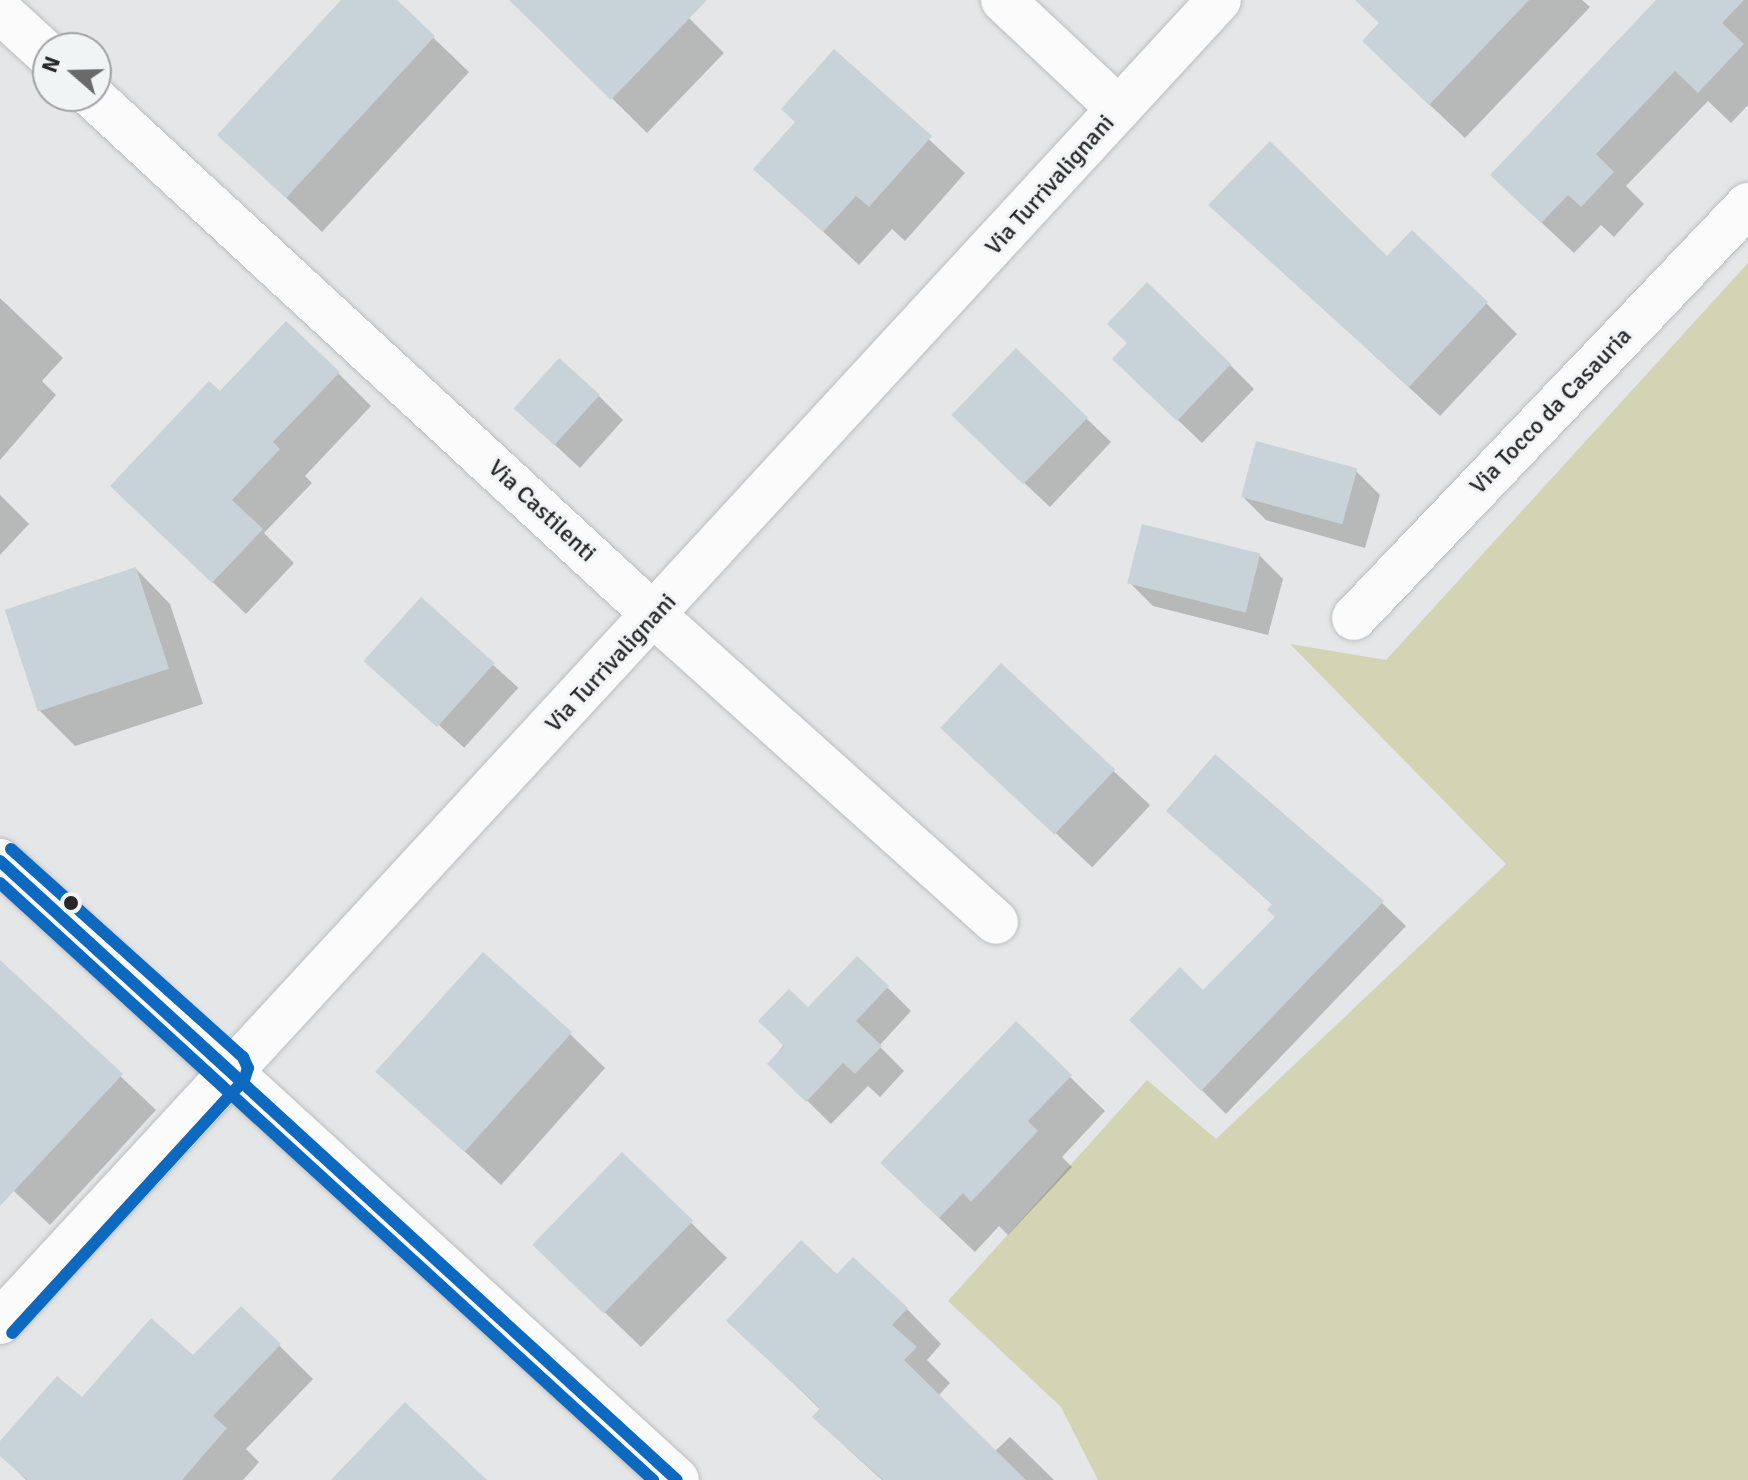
<!DOCTYPE html>
<html>
<head>
<meta charset="utf-8">
<style>
  body { margin:0 }
  #map { position:relative; width:1748px; height:1480px; overflow:hidden; background:#e5e6e7; font-family:Signika,sans-serif }
  div>[style] { position:absolute }
  .green>* { inset:0; background:#d2d4b3 }
  .shadow>* { inset:0; background:#0003; transform-origin:0 0 }
  .building>* { inset:0; background:#c8d2d9; transform-origin:0 0 }
  .roads { filter:drop-shadow(0 0 2px #bcbdbe) drop-shadow(0 0 2px #bcbdbe) }
  .minor>* { height:44px; margin:-22px; padding:0 22px; transform-origin:22px; border-radius:22px; background:#fbfbfb }
  .bus-1>* { height:12px; margin:-6px; padding:0 6px; transform-origin:6px; border-radius:6px; background:#0c69bf }
  .bus-2>* { height:12px; margin:-6px; padding:0 6px; transform-origin:6px; border-radius:6px; background:#0c69bf }
  .bus-3>* { height:12px; margin:-6px; padding:0 6px; transform-origin:6px; border-radius:6px; background:#0c69bf }
  .dots>* { width:22px; height:22px; translate:-50% -50%; box-sizing:border-box; border:4px solid #f1f4f5; border-radius:50% }
  span { translate:-50% -50%; white-space:nowrap; text-align:center; line-height:1.15; -webkit-text-stroke:6px #f1f4f5; paint-order:stroke }
  .street-label { font-size:24px; color:#262727 }
  .north { position:absolute; left:32px; top:32px; width:80px; height:80px; box-sizing:border-box; background:#f1f4f5; border:2px solid #a0a2a3; border-radius:50%; rotate:290deg; font-size:22px; font-weight:700; line-height:32px; text-align:center; color:#262727 }
  .north::after { content:''; display:block; margin:auto; width:28px; height:36px; background:#696a6a; clip-path:polygon(50% 0,100% 100%,50% 72%,0 100%) }
</style>
</head>
<body>
<div id="map">
  <div class="green">
    <i style="clip-path:polygon(1748px 263px,1748px 1480px,1098px 1480px,1061px 1407px,948px 1301px,1147px 1080px,1216px 1139px,1506px 864px,1290px 644px,1386px 660px)"></i>
  </div>
  <div class="shadow">
    <i style="clip-path:polygon(343px 0,394px 0,469px 72px,322px 232px,220px 135px)"></i>
    <i style="clip-path:polygon(519px 0,671px 0,724px 53px,647px 133px,531px 18px)"></i>
    <i style="clip-path:polygon(1358px 0,1582px 0,1590px 7px,1465px 138px,1399px 76px,1381px 23px)"></i>
    <i style="clip-path:polygon(1659px 0,1748px 0,1748px 105px,1731px 123px,1708px 101px,1626px 186px,1644px 204px,1614px 237px,1601px 225px,1574px 253px,1524px 206px)"></i>
    <i style="clip-path:polygon(834px 51px,965px 173px,905px 241px,892px 229px,859px 265px,756px 169px,797px 123px)"></i>
    <i style="clip-path:polygon(1211px 205px,1387px 259px,1486px 303px,1517px 334px,1440px 416px)"></i>
    <i style="clip-path:polygon(0 298px,63px 358px,42px 381px,56px 395px,0 460px)"></i>
    <i style="clip-path:polygon(1016px 351px,1111px 442px,1050px 507px,978px 440px)"></i>
    <i style="clip-path:polygon(1230px 365px,1254px 389px,1202px 443px,1139px 383px)"></i>
    <i style="clip-path:polygon(338px 373px,371px 406px,305px 476px,312px 483px,264px 533px,294px 563px,246px 614px,146px 518px,220px 394px)"></i>
    <i style="clip-path:polygon(599px 396px,623px 420px,580px 468px,541px 432px)"></i>
    <i style="clip-path:polygon(1356px 471px,1380px 495px,1365px 548px,1266px 520px,1242px 496px)"></i>
    <i style="clip-path:polygon(0 495px,29px 524px,0 555px)"></i>
    <i style="clip-path:polygon(1259px 555px,1283px 579px,1268px 635px,1153px 606px,1129px 582px)"></i>
    <i style="clip-path:polygon(136px 569px,170px 604px,203px 704px,75px 746px,40px 711px)"></i>
    <i style="left:421px;top:600px;width:131px;height:81px;rotate:42deg"></i>
    <i style="left:1001px;top:666px;width:204px;height:85px;rotate:43deg"></i>
    <i style="clip-path:polygon(1169px 811px,1382px 903px,1406px 926px,1226px 1114px,1131px 1020px,1203px 992px,1277px 917px,1274px 906px)"></i>
    <i style="clip-path:polygon(0 962px,156px 1110px,50px 1225px,0 1178px)"></i>
    <i style="clip-path:polygon(887px 987px,911px 1011px,879px 1046px,904px 1071px,880px 1097px,868px 1086px,831px 1124px,770px 1064px,808px 1010px)"></i>
    <i style="clip-path:polygon(570px 1034px,605px 1068px,501px 1185px,379px 1072px)"></i>
    <i style="clip-path:polygon(1070px 1077px,1105px 1111px,1062px 1157px,1072px 1167px,1008px 1235px,999px 1226px,975px 1252px,918px 1198px)"></i>
    <i style="clip-path:polygon(622px 1155px,727px 1258px,641px 1347px,570px 1279px)"></i>
    <i style="clip-path:polygon(838px 1277px,907px 1309px,941px 1344px,927px 1360px,950px 1383px,938px 1396px,994px 1452px,1010px 1437px,1054px 1480px,882px 1480px,850px 1451px,815px 1416px,821px 1410px,728px 1321px)"></i>
    <i style="clip-path:polygon(241px 1308px,313px 1379px,246px 1449px,259px 1462px,243px 1480px,26px 1480px,0 1454px,0 1444px,83px 1400px,193px 1358px)"></i>
  </div>
  <div class="building">
    <i style="clip-path:polygon(341px 0,397px 0,435px 36px,286px 198px,217px 135px)"></i>
    <i style="clip-path:polygon(509px 0,707px 0,611px 100px)"></i>
    <i style="clip-path:polygon(1355px 0,1529px 0,1429px 105px,1362px 41px,1379px 23px)"></i>
    <i style="clip-path:polygon(1656px 0,1744px 0,1722px 23px,1744px 44px,1698px 93px,1675px 71px,1596px 154px,1614px 172px,1581px 207px,1568px 195px,1541px 223px,1490px 175px)"></i>
    <i style="clip-path:polygon(834px 49px,932px 136px,869px 207px,856px 196px,823px 232px,753px 169px,795px 122px,781px 109px)"></i>
    <i style="clip-path:polygon(1270px 141px,1387px 256px,1412px 230px,1488px 302px,1409px 387px,1208px 205px)"></i>
    <i style="clip-path:polygon(1147px 282px,1231px 364px,1177px 421px,1112px 359px,1127px 343px,1107px 324px)"></i>
    <i style="clip-path:polygon(286px 321px,340px 372px,273px 442px,280px 449px,232px 500px,263px 529px,212px 583px,110px 486px,209px 381px,220px 391px)"></i>
    <i style="left:1016px;top:348px;width:100px;height:93px;rotate:44deg"></i>
    <i style="left:559px;top:358px;width:55px;height:68px;rotate:42deg"></i>
    <i style="left:1256px;top:441px;width:105px;height:58px;rotate:15deg"></i>
    <i style="left:1142px;top:524px;width:122px;height:61px;rotate:14deg"></i>
    <i style="left:136px;top:567px;width:107px;height:138px;rotate:72deg"></i>
    <i style="left:421px;top:597px;width:99px;height:86px;rotate:42deg"></i>
    <i style="left:1001px;top:663px;width:156px;height:89px;rotate:43deg"></i>
    <i style="clip-path:polygon(1215px 754px,1384px 901px,1201px 1091px,1129px 1020px,1180px 967px,1203px 990px,1275px 917px,1267px 910px,1272px 904px,1166px 811px)"></i>
    <i style="left:483px;top:952px;width:120px;height:161px;rotate:42deg"></i>
    <i style="clip-path:polygon(857px 956px,889px 986px,856px 1021px,882px 1046px,855px 1074px,843px 1063px,806px 1102px,767px 1064px,784px 1046px,758px 1021px,789px 989px,808px 1007px)"></i>
    <i style="clip-path:polygon(0 960px,123px 1074px,0 1206px)"></i>
    <i style="clip-path:polygon(1016px 1021px,1072px 1075px,1028px 1121px,1038px 1131px,971px 1202px,963px 1193px,939px 1218px,880px 1163px)"></i>
    <i style="left:622px;top:1152px;width:99px;height:129px;rotate:44deg"></i>
    <i style="clip-path:polygon(801px 1240px,837px 1274px,853px 1257px,908px 1308px,892px 1325px,917px 1347px,904px 1360px,1026px 1480px,883px 1480px,812px 1417px,820px 1408px,726px 1321px)"></i>
    <i style="clip-path:polygon(241px 1306px,281px 1344px,213px 1416px,227px 1428px,182px 1480px,27px 1480px,0 1456px,0 1441px,57px 1376px,82px 1397px,151px 1318px,193px 1355px)"></i>
    <i style="clip-path:polygon(405px 1402px,487px 1480px,331px 1480px)"></i>
  </div>
  <div class="roads">
    <div class="minor">
      <i style="left:1003px;top:0;width:159px;rotate:43.2deg"></i>
      <i style="left:0;top:11px;width:65px;rotate:42.5deg"></i>
      <i style="left:92px;top:96px;width:766px;rotate:42.73deg"></i>
      <i style="left:655px;top:616px;width:458px;rotate:41.9deg"></i>
      <i style="left:1354px;top:618px;width:571px;rotate:-46.35deg"></i>
      <i style="left:0;top:861px;width:917px;rotate:42.44deg"></i>
      <i style="left:0;top:1322px;width:1798px;rotate:-47.32deg"></i>
    </div>
  </div>
  <div class="bus-1">
    <i style="left:0;top:861px;width:917px;rotate:42.44deg"></i>
  </div>
  <div class="bus-2">
    <i style="left:0;top:883px;width:885px;rotate:42.43deg"></i>
  </div>
  <div class="bus-3">
    <i style="left:11px;top:849px;width:312px;rotate:41.9deg"></i>
    <i style="left:243px;top:1057px;width:12px;rotate:66deg"></i>
    <i style="left:248px;top:1068px;width:13px;rotate:108deg"></i>
    <i style="left:244px;top:1080px;width:343px;rotate:132.5deg"></i>
  </div>
  <div class="dots">
    <i style="left:71px;top:903px;background:#262727"></i>
  </div>
  <div class="street-label">
    <span style="left:1050px;top:185px;rotate:-48deg">Via Turrivalignani</span>
    <span style="left:1551px;top:411px;rotate:-46deg">Via Tocco da Casauria</span>
    <span style="left:542px;top:511px;rotate:43deg">Via Castilenti</span>
    <span style="left:611px;top:663px;rotate:-47deg">Via Turrivalignani</span>
  </div>
  <div class="north">N</div>
</div>
</body>
</html>
